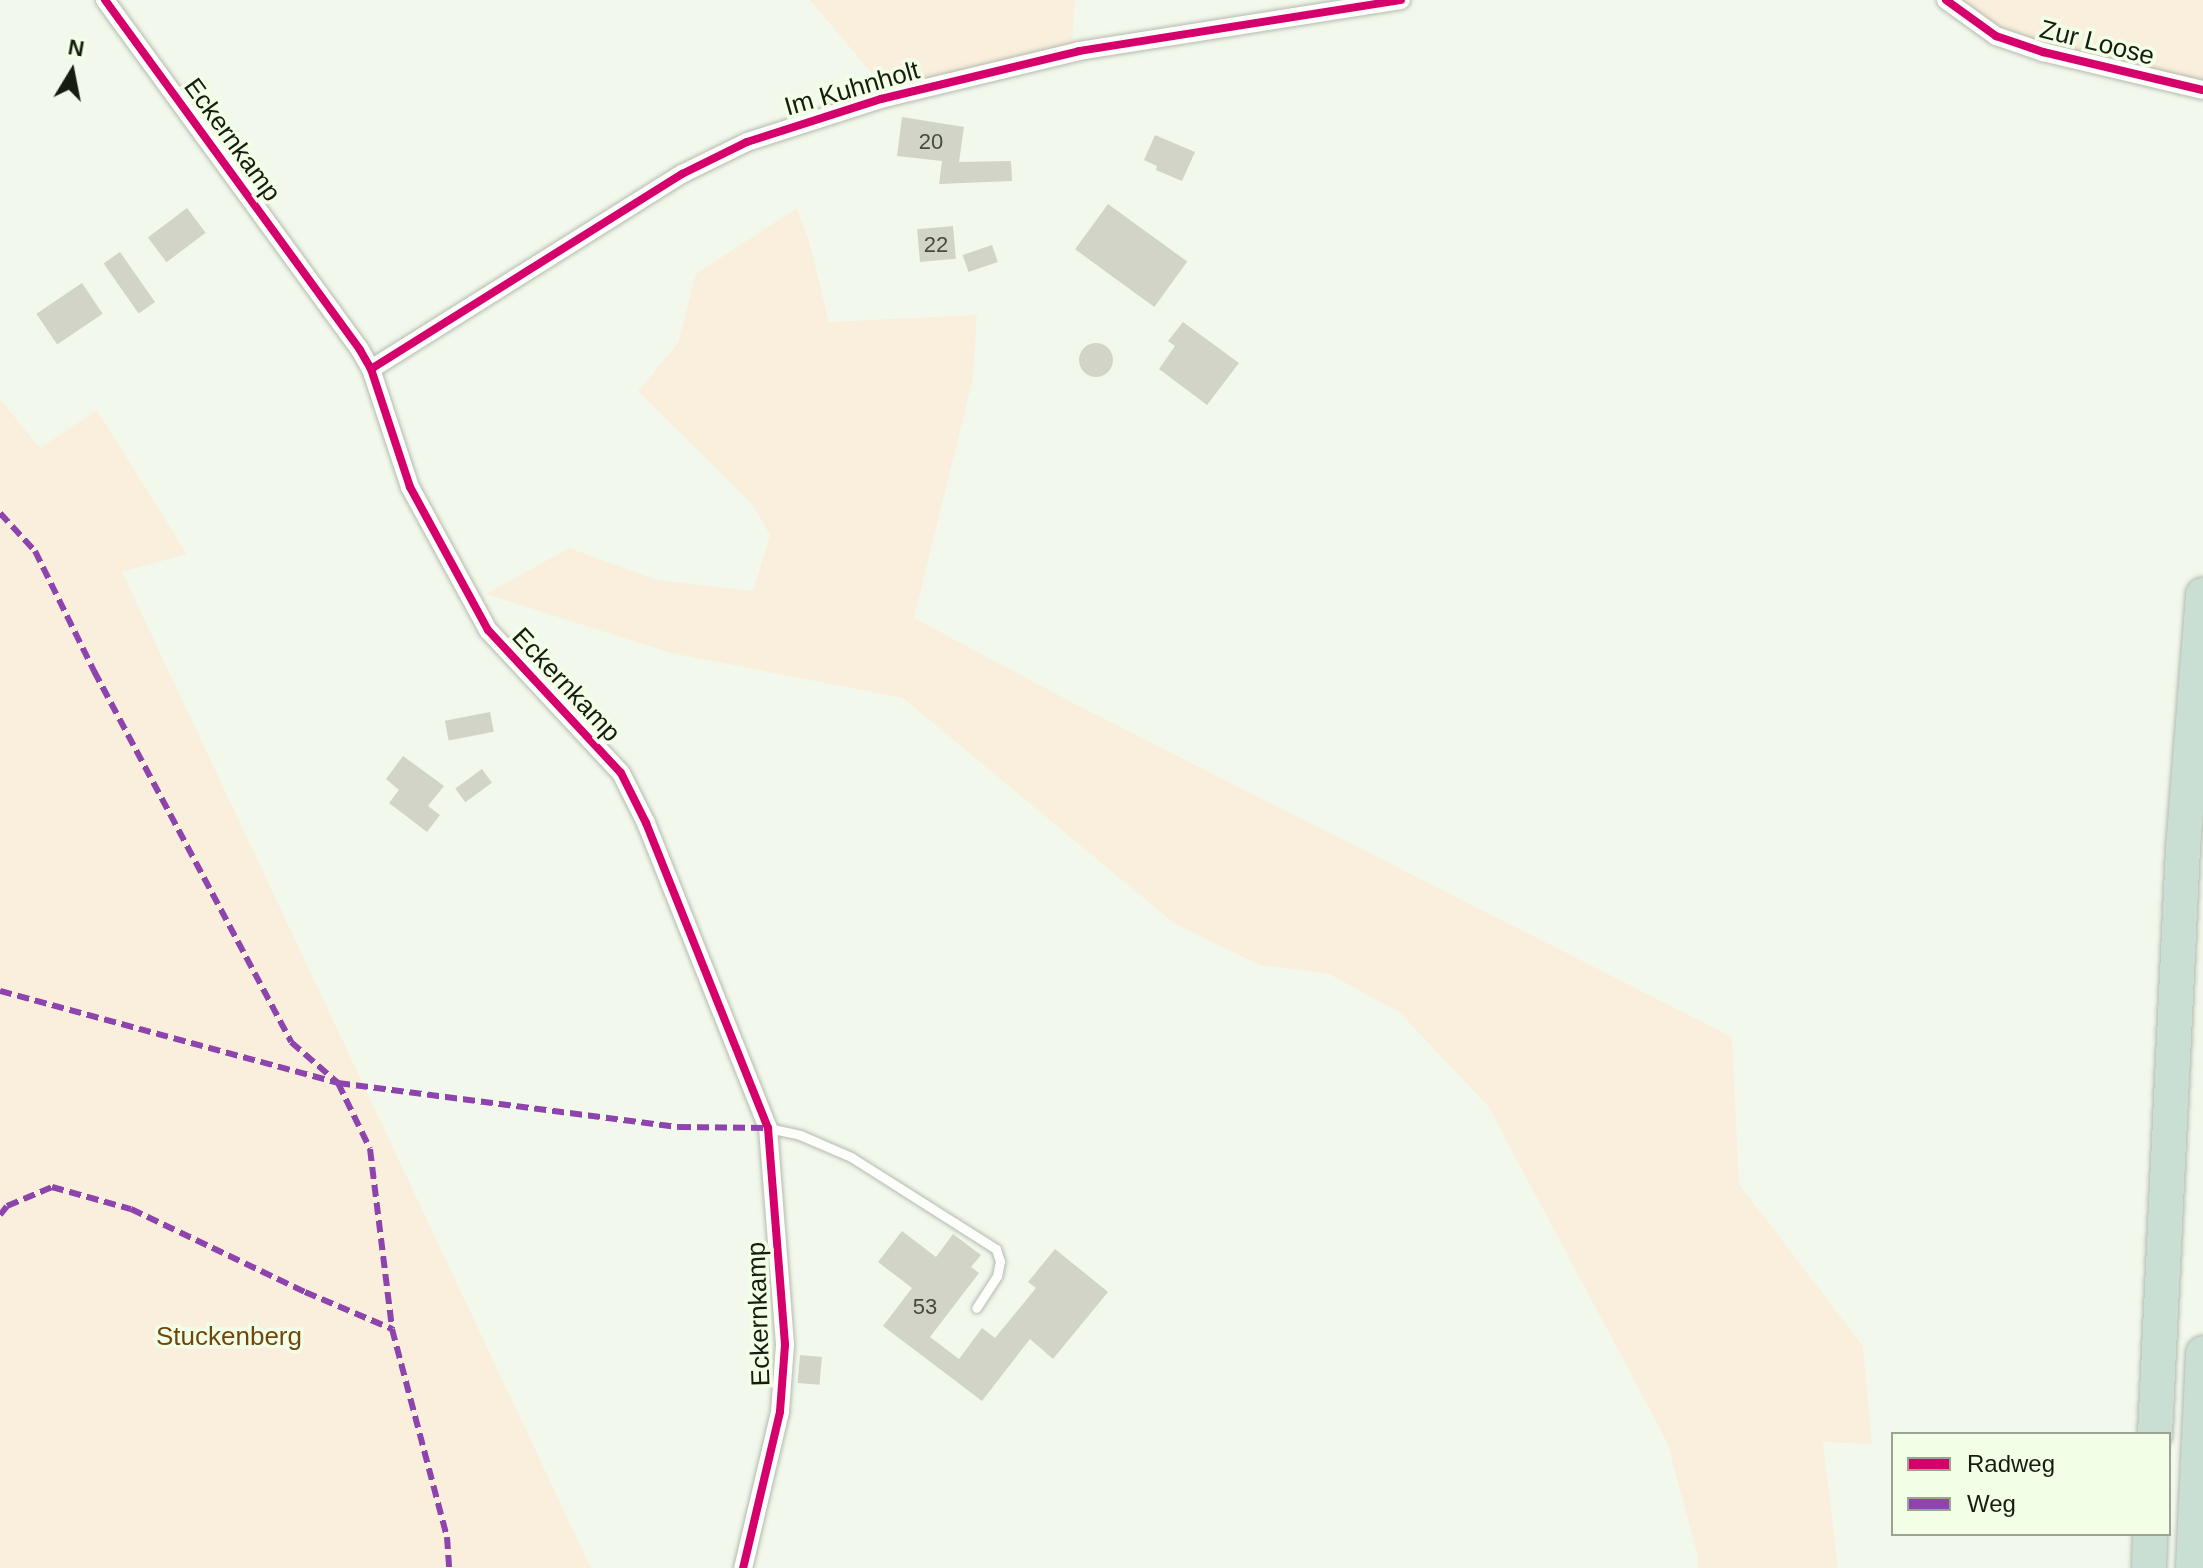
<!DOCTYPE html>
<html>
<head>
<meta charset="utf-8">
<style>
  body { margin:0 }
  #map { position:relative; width:2203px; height:1568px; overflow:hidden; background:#f2f9ec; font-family:Arial,sans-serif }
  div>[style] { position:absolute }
  .green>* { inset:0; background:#f9efdc }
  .building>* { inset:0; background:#d2d4c7; transform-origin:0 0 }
  .round { border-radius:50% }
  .roads { filter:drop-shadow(0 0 2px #b4baae) drop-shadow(0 0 2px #b4baae) }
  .service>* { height:9px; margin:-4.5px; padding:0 4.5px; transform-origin:4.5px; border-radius:4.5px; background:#fdfefc }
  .minor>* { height:18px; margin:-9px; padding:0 9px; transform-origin:9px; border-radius:9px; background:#fdfefc }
  .motorway>* { height:34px; margin:-17px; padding:0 17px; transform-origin:17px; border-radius:17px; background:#cadfd4 }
  .quiet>* { height:6px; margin-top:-3px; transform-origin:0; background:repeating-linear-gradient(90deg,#8e44ad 0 12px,transparent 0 18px) }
  .cycleway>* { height:8px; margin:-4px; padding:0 4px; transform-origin:4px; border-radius:4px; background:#d6006c }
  span { translate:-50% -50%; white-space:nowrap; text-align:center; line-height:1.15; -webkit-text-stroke:7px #f2ffe6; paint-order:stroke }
  .number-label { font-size:22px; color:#454a3e }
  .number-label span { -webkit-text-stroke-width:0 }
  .street-label { font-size:26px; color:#161c10 }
  .park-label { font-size:26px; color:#70460f }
  .legend { position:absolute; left:1891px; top:1432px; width:280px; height:104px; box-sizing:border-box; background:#f2ffe6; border:2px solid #9aa490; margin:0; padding:10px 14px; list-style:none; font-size:24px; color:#161c10 }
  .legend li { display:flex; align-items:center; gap:16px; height:40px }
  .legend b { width:40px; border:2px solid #9aa490 }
  .north { position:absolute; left:32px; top:32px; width:80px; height:80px; -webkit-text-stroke:6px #f2ffe6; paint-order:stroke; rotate:10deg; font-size:22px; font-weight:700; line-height:32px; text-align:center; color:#161c10 }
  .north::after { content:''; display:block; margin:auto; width:28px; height:36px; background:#161c10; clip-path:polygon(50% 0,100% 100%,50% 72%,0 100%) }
</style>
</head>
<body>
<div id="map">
  <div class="green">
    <i style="clip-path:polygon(810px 0,1075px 0,1072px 44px,884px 88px)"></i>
    <i style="clip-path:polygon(1946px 0,2203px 0,2203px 90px,2043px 52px)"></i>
    <i style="clip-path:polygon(797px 208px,809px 241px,829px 322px,977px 315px,973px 378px,914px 618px,1075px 704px,1732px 1037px,1739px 1184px,1863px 1346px,1872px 1444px,1823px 1442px,1838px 1568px,1697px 1568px,1698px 1557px,1667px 1442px,1648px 1406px,1488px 1106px,1399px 1012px,1329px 974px,1260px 965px,1175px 924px,903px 698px,671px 653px,486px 594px,569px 548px,657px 580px,753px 591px,770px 535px,753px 505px,638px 391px,678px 343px,696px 274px)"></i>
    <i style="clip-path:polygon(0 399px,40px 448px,97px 410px,187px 554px,122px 572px,591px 1568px,0 1568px)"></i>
  </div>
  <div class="building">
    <i style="clip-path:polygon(902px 117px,964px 127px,959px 162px,1011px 161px,1012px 181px,939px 184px,942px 161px,897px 156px)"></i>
    <i style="clip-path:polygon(1155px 135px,1195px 152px,1182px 181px,1156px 170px,1157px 166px,1144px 160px)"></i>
    <i style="left:1108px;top:204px;width:98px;height:56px;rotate:36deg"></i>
    <i style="left:187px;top:208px;width:31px;height:49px;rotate:53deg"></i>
    <i style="left:953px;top:226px;width:33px;height:36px;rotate:85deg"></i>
    <i style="left:992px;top:245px;width:18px;height:31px;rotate:71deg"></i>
    <i style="left:120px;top:252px;width:61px;height:20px;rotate:55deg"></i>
    <i style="left:82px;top:283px;width:37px;height:55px;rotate:56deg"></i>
    <i style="clip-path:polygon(1183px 322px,1239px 363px,1207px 405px,1159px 369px,1175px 346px,1168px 341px)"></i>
    <i class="round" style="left:1079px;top:343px;width:34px;height:34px"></i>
    <i style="left:490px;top:712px;width:20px;height:46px;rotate:79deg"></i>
    <i style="clip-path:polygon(403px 756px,444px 786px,428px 806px,440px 815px,427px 832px,389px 803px,399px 790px,386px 779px)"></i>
    <i style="left:482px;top:769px;width:17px;height:33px;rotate:54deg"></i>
    <i style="clip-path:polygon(902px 1231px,936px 1257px,953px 1234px,981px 1255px,971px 1267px,979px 1273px,930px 1337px,959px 1359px,982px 1328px,995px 1338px,1036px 1288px,1028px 1282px,1055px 1249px,1108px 1292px,1053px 1359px,1030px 1339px,982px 1401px,883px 1326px,912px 1288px,878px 1262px)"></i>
    <i style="left:800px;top:1355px;width:22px;height:28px;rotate:5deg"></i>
  </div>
  <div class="roads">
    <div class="service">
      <i style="left:768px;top:1128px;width:33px;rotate:12deg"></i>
      <i style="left:800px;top:1135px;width:56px;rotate:23.3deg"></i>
      <i style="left:851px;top:1157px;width:172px;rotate:32.4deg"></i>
      <i style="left:996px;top:1249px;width:13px;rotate:72deg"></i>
      <i style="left:1000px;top:1261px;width:15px;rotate:101deg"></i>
      <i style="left:997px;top:1276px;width:38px;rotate:123deg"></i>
    </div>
    <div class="minor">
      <i style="left:105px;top:0;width:433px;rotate:53.9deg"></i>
      <i style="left:360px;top:350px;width:22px;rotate:60deg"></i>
      <i style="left:371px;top:369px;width:124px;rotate:71.7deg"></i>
      <i style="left:410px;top:487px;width:163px;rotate:61.4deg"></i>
      <i style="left:488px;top:630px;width:195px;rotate:47.1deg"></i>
      <i style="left:621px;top:773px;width:56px;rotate:63.4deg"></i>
      <i style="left:646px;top:823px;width:328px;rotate:68.2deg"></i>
      <i style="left:768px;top:1128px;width:218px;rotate:85.5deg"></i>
      <i style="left:785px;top:1345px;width:67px;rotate:94.3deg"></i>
      <i style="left:780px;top:1412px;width:160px;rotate:103.3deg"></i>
      <i style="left:1946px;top:0;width:62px;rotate:35.8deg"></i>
      <i style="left:1996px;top:36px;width:50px;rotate:18.8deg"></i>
      <i style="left:2043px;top:52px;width:164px;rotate:13.4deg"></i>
      <i style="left:371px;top:369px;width:367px;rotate:-32.1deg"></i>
      <i style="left:682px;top:174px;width:72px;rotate:-26.2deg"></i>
      <i style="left:747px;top:142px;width:141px;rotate:-17.8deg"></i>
      <i style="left:881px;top:99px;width:204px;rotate:-13.6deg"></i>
      <i style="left:1079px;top:51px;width:326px;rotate:-9deg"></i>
    </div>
    <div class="motorway">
      <i style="left:2155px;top:1434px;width:586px;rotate:-87.26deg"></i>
      <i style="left:2183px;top:849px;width:255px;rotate:-85.5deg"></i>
      <i style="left:2149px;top:1568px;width:34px;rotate:-88deg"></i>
      <i style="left:2193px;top:1568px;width:215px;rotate:-87.3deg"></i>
    </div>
  </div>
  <div class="quiet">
    <i style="left:0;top:513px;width:52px;rotate:47.4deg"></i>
    <i style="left:35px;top:551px;width:134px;rotate:63.8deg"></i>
    <i style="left:94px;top:671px;width:420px;rotate:62deg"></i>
    <i style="left:291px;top:1042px;width:62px;rotate:41.1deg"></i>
    <i style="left:338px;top:1083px;width:73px;rotate:64.1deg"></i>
    <i style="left:370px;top:1149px;width:181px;rotate:83deg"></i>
    <i style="left:392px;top:1329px;width:215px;rotate:75.2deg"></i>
    <i style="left:447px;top:1537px;width:31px;rotate:86deg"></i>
    <i style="left:0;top:991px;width:350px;rotate:15.2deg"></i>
    <i style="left:338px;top:1083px;width:344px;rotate:7.4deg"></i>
    <i style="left:679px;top:1127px;width:89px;rotate:0.6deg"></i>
    <i style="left:0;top:1215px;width:11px;rotate:-52deg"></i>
    <i style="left:7px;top:1206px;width:49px;rotate:-22.9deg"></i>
    <i style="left:52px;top:1187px;width:82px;rotate:15.6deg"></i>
    <i style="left:131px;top:1209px;width:193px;rotate:25.5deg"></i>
    <i style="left:305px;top:1292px;width:95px;rotate:23deg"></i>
  </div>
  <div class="cycleway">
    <i style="left:105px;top:0;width:433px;rotate:53.9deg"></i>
    <i style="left:360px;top:350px;width:22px;rotate:60deg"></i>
    <i style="left:371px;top:369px;width:124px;rotate:71.7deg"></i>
    <i style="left:410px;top:487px;width:163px;rotate:61.4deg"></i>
    <i style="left:488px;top:630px;width:195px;rotate:47.1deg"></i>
    <i style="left:621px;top:773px;width:56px;rotate:63.4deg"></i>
    <i style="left:646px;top:823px;width:328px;rotate:68.2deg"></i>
    <i style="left:768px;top:1128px;width:218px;rotate:85.5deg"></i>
    <i style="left:785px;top:1345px;width:67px;rotate:94.3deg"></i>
    <i style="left:780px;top:1412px;width:160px;rotate:103.3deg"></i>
    <i style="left:1946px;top:0;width:62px;rotate:35.8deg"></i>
    <i style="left:1996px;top:36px;width:50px;rotate:18.8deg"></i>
    <i style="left:2043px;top:52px;width:164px;rotate:13.4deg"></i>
    <i style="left:371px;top:369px;width:367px;rotate:-32.1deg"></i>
    <i style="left:682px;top:174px;width:72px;rotate:-26.2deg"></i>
    <i style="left:747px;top:142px;width:141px;rotate:-17.8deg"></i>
    <i style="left:881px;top:99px;width:204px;rotate:-13.6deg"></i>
    <i style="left:1079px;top:51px;width:326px;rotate:-9deg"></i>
  </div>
  <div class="number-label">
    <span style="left:931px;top:142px">20</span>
    <span style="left:936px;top:245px">22</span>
    <span style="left:925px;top:1307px">53</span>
  </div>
  <div class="street-label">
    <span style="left:2097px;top:43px;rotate:14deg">Zur Loose</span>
    <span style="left:852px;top:89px;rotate:-16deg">Im Kuhnholt</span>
    <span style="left:232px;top:140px;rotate:54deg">Eckernkamp</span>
    <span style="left:566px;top:685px;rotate:47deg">Eckernkamp</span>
    <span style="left:759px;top:1314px;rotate:-92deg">Eckernkamp</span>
  </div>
  <div class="park-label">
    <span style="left:229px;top:1337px">Stuckenberg</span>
  </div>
  <ul class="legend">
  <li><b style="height:10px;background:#d6006c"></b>Radweg</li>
  <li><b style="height:10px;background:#8e44ad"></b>Weg</li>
  </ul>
  <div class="north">N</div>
</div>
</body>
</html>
